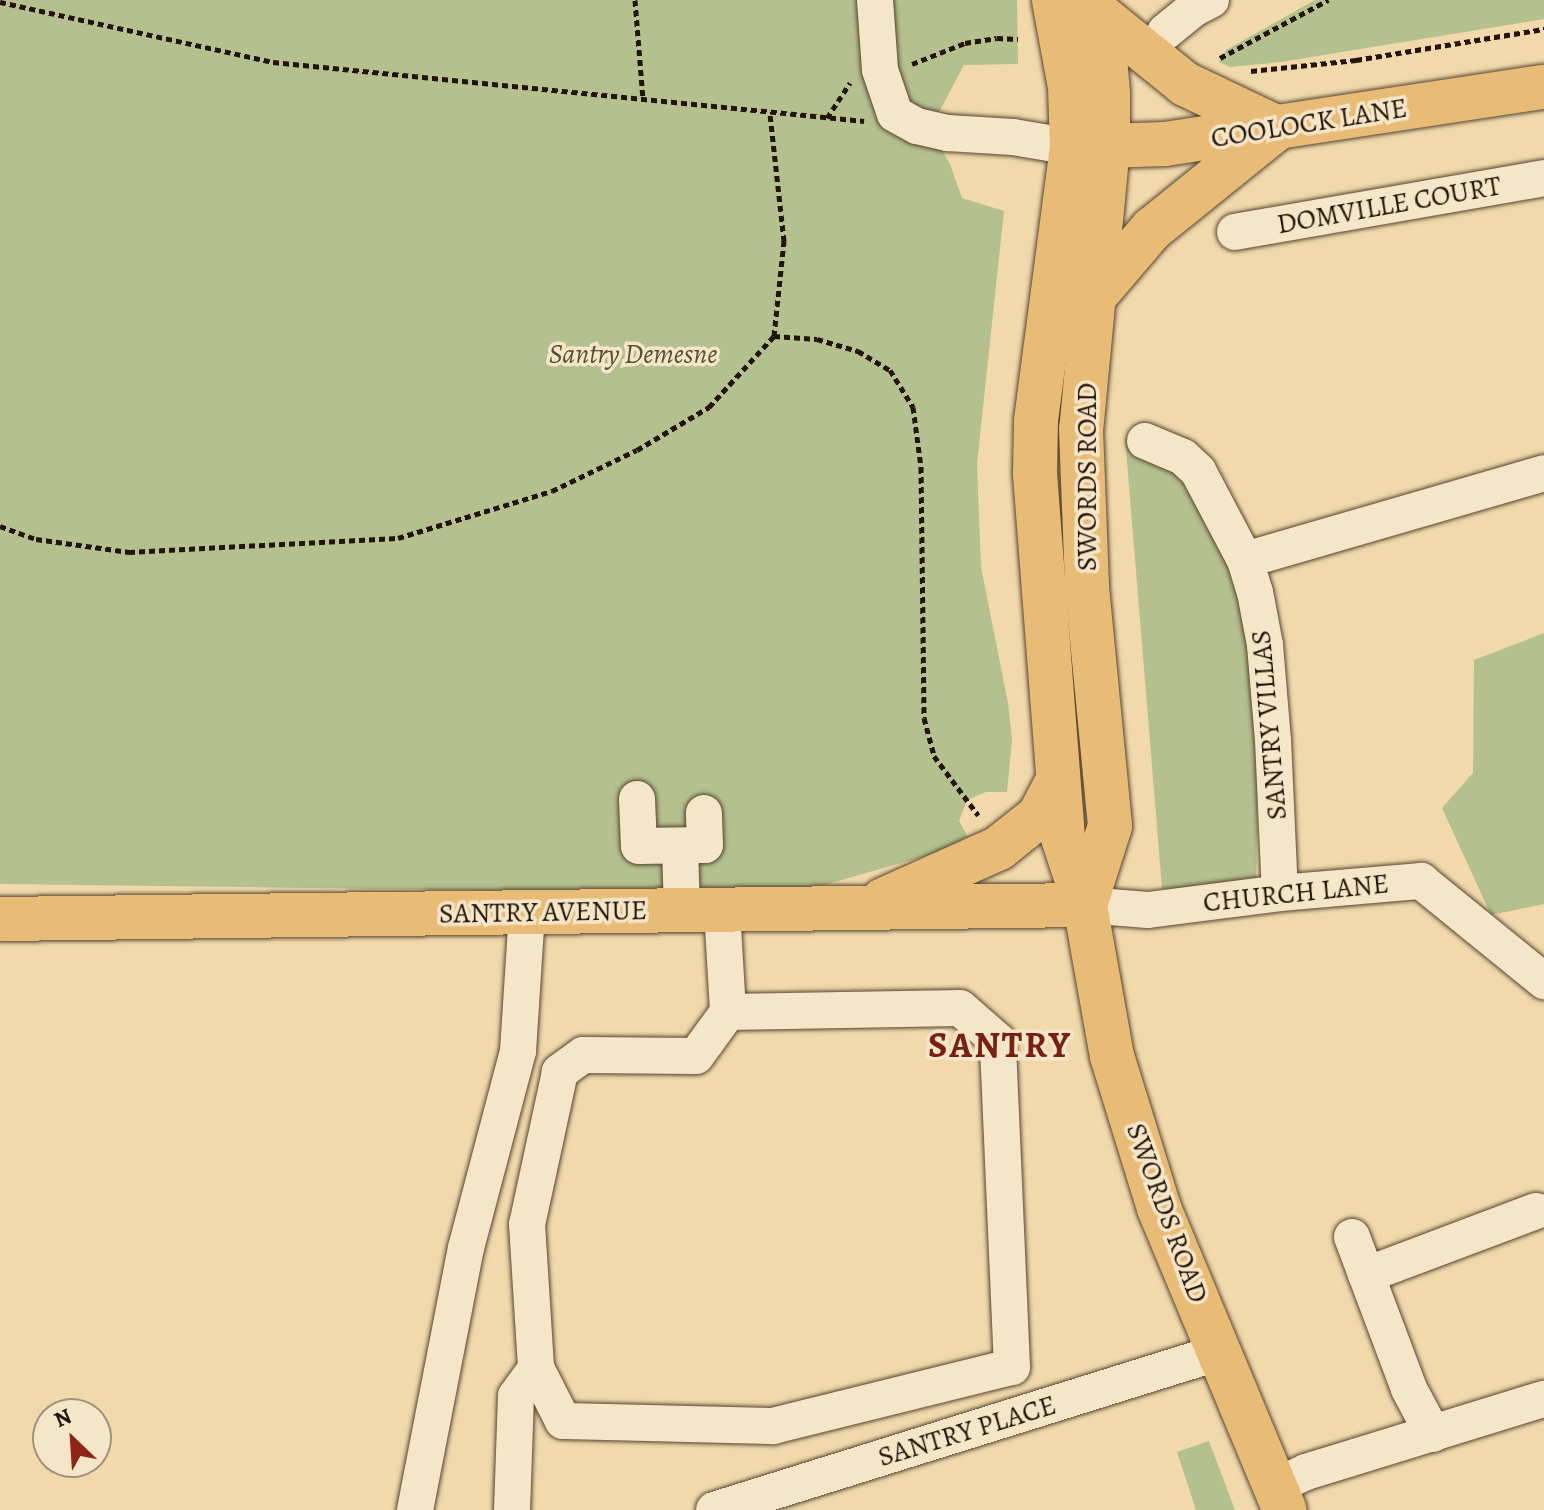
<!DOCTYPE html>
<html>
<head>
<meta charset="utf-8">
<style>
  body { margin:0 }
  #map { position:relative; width:1544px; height:1510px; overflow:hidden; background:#f1d9ac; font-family:Alegreya,serif }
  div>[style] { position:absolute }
  .green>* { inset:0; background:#b4c08e }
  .path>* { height:5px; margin-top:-2.5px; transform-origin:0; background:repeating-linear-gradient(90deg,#241408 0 6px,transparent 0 10px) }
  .roads { filter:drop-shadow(0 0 2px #574531) drop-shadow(0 0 2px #574531) }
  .minor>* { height:36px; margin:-18px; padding:0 18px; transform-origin:18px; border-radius:18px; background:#f6e6c9 }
  .major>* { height:44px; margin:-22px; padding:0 22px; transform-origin:22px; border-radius:22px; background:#e8bc76 }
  span { translate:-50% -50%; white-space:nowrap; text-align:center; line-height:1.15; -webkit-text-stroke:7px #f6e6c9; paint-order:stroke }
  .street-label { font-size:28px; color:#241408 }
  .park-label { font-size:28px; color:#565037; font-style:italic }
  .district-label { font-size:36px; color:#7a1f14; font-weight:700; letter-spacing:2px }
  .north { position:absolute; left:32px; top:1398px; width:80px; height:80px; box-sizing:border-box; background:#f6e6c9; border:2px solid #a2927c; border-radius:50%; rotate:335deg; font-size:22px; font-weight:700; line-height:32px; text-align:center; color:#241408 }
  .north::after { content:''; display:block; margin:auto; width:28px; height:36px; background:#8f2418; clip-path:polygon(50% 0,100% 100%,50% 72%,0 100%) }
</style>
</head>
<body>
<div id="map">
  <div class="green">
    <i style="clip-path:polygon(0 0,1017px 0,1018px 64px,964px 65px,930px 129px,950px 164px,962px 198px,1004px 211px,977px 464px,981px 567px,1008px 703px,1012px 740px,1007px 792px,986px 792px,967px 800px,959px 821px,968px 837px,936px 853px,817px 887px,624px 892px,0 884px)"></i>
    <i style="clip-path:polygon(1315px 0,1544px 0,1544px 19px,1281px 62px,1230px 67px,1219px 62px,1226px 50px)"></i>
    <i style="clip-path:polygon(1125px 437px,1145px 441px,1194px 466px,1243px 591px,1260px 693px,1256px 879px,1191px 901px,1162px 888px)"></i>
    <i style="clip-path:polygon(1544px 633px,1544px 904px,1491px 915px,1442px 808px,1473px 773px,1474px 660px)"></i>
    <i style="clip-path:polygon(1209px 1441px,1235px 1510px,1196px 1510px,1177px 1452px)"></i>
  </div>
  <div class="path">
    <i style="left:635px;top:0;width:99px;rotate:85.4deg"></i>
    <i style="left:0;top:2px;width:280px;rotate:12.4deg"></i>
    <i style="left:273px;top:62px;width:594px;rotate:5.7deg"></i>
    <i style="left:1220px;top:58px;width:123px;rotate:-28.2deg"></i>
    <i style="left:912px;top:64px;width:57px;rotate:-21.6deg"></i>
    <i style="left:965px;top:43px;width:32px;rotate:-9deg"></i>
    <i style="left:997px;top:38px;width:21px;rotate:3deg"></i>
    <i style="left:1251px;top:71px;width:106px;rotate:-6deg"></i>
    <i style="left:1356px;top:60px;width:191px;rotate:-9.4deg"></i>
    <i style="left:827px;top:118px;width:42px;rotate:-56.7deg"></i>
    <i style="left:774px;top:336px;width:43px;rotate:4deg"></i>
    <i style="left:817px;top:339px;width:43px;rotate:16.3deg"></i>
    <i style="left:858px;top:351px;width:37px;rotate:31deg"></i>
    <i style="left:890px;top:370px;width:44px;rotate:58.1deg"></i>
    <i style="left:913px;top:407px;width:61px;rotate:82.4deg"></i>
    <i style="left:921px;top:467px;width:251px;rotate:89.3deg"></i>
    <i style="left:924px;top:718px;width:39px;rotate:75deg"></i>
    <i style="left:934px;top:756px;width:74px;rotate:53.3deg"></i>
    <i style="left:0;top:526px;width:38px;rotate:20deg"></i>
    <i style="left:36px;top:539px;width:94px;rotate:8deg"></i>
    <i style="left:129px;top:552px;width:269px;rotate:-3deg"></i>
    <i style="left:398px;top:538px;width:161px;rotate:-17deg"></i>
    <i style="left:552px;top:491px;width:94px;rotate:-25.8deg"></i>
    <i style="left:637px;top:450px;width:84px;rotate:-30.8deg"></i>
    <i style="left:709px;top:407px;width:96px;rotate:-47.5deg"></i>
    <i style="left:774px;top:336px;width:96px;rotate:-84deg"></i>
    <i style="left:784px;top:241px;width:128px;rotate:-96.3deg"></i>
  </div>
  <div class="roads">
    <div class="minor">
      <i style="left:875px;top:0;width:70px;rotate:85.9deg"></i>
      <i style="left:880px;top:70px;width:46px;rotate:71.2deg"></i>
      <i style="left:895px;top:114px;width:25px;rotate:29deg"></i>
      <i style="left:917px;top:126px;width:32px;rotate:13deg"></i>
      <i style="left:948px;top:133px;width:65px;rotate:3.5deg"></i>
      <i style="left:1013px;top:137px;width:60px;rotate:9.6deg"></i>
      <i style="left:1165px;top:32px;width:38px;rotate:-39deg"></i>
      <i style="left:1195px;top:8px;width:18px;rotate:-27deg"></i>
      <i style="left:1235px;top:232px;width:314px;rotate:-9.9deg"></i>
      <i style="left:1145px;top:441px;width:41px;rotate:22.8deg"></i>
      <i style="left:1183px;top:457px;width:21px;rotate:43deg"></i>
      <i style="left:1198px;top:471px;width:101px;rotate:62.2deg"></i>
      <i style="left:1245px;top:560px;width:34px;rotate:73deg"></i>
      <i style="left:1255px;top:592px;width:54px;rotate:79.3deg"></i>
      <i style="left:1265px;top:645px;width:95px;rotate:85.2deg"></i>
      <i style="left:1273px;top:740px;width:153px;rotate:87.4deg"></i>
      <i style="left:1245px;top:560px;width:311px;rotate:-16.2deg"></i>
      <i style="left:637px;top:799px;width:47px;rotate:87.6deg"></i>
      <i style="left:639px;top:846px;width:66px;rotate:-0.9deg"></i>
      <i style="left:705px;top:845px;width:32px;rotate:-92deg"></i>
      <i style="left:680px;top:847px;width:63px;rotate:88.2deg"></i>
      <i style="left:1085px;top:905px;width:63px;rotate:4.5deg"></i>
      <i style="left:1148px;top:910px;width:133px;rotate:-7.3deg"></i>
      <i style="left:1280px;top:893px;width:142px;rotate:-4.9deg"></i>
      <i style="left:1421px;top:881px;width:159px;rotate:39.1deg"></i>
      <i style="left:722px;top:910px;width:102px;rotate:86.6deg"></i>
      <i style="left:728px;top:1012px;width:54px;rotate:126deg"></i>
      <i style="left:696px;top:1056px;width:113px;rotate:-179.5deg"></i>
      <i style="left:583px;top:1055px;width:29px;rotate:144deg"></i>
      <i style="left:560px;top:1072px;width:156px;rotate:102.2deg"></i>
      <i style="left:527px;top:1224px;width:144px;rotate:86.4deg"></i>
      <i style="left:536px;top:1368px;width:59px;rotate:63deg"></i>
      <i style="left:563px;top:1421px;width:210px;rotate:1.4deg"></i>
      <i style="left:773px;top:1426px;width:246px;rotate:-13.9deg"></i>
      <i style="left:1012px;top:1367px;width:326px;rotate:-92.5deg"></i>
      <i style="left:998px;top:1041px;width:50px;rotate:-139deg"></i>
      <i style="left:960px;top:1008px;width:232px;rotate:179deg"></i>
      <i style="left:1352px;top:1237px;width:162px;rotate:69.4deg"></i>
      <i style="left:1409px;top:1389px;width:51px;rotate:61.9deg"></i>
      <i style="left:1366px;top:1275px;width:182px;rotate:-20.6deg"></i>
      <i style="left:1276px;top:1486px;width:33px;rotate:-25deg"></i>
      <i style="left:1306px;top:1472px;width:249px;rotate:-17.1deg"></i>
      <i style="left:415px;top:1510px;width:267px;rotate:-79deg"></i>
      <i style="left:466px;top:1248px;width:204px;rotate:-75.2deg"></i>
      <i style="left:518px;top:1051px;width:139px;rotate:-86.3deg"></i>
      <i style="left:512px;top:1510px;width:114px;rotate:-88deg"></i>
      <i style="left:516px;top:1396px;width:34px;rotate:-54deg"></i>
      <i style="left:714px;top:1510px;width:530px;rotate:-17.34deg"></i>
    </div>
    <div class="major">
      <i style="left:1054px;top:0;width:88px;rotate:79.6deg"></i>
      <i style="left:1070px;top:87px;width:60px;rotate:88.1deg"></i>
      <i style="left:1072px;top:147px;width:276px;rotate:97.5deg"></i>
      <i style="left:1036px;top:421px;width:53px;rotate:91.1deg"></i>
      <i style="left:1035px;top:474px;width:365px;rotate:85.6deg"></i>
      <i style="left:1063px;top:838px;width:71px;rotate:71.8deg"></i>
      <i style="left:1085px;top:905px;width:153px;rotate:79.9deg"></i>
      <i style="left:1112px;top:1056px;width:159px;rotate:72.8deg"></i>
      <i style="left:1159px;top:1208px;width:327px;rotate:67.4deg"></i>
      <i style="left:1085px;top:0;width:61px;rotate:71deg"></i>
      <i style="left:1105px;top:58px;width:36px;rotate:85deg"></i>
      <i style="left:1108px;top:94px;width:52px;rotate:90deg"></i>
      <i style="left:1108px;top:146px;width:284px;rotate:95.4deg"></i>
      <i style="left:1081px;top:429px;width:158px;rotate:87.8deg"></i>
      <i style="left:1087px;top:587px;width:240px;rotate:84.5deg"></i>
      <i style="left:1110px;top:826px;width:83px;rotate:107.6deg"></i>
      <i style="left:1090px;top:7px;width:122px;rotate:39deg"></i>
      <i style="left:1185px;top:84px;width:103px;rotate:25.3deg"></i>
      <i style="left:1078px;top:147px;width:87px;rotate:-2deg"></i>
      <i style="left:1165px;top:144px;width:383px;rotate:-8.6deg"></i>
      <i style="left:1093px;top:298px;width:91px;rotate:-49.5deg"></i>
      <i style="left:1152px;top:229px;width:159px;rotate:-38.9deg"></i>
      <i style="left:883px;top:900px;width:127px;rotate:-24.1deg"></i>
      <i style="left:999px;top:848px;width:51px;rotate:-38.7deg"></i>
      <i style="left:1039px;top:816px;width:40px;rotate:-62deg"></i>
      <i style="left:0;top:919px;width:1085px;rotate:-0.74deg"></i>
    </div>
  </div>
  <div class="street-label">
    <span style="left:1309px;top:123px;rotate:-9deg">COOLOCK LANE</span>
    <span style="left:1389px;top:205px;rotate:-10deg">DOMVILLE COURT</span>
    <span style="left:1087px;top:477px;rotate:-90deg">SWORDS ROAD</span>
    <span style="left:1269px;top:725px;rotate:-95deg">SANTRY VILLAS</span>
    <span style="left:1296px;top:893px;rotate:-6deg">CHURCH LANE</span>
    <span style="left:543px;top:912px;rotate:-1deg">SANTRY AVENUE</span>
    <span style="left:1167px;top:1213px;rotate:70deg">SWORDS ROAD</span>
    <span style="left:967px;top:1431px;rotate:-17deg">SANTRY PLACE</span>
  </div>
  <div class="park-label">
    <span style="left:633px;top:354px">Santry Demesne</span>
  </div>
  <div class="district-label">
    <span style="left:1000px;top:1045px">SANTRY</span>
  </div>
  <div class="north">N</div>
</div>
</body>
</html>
